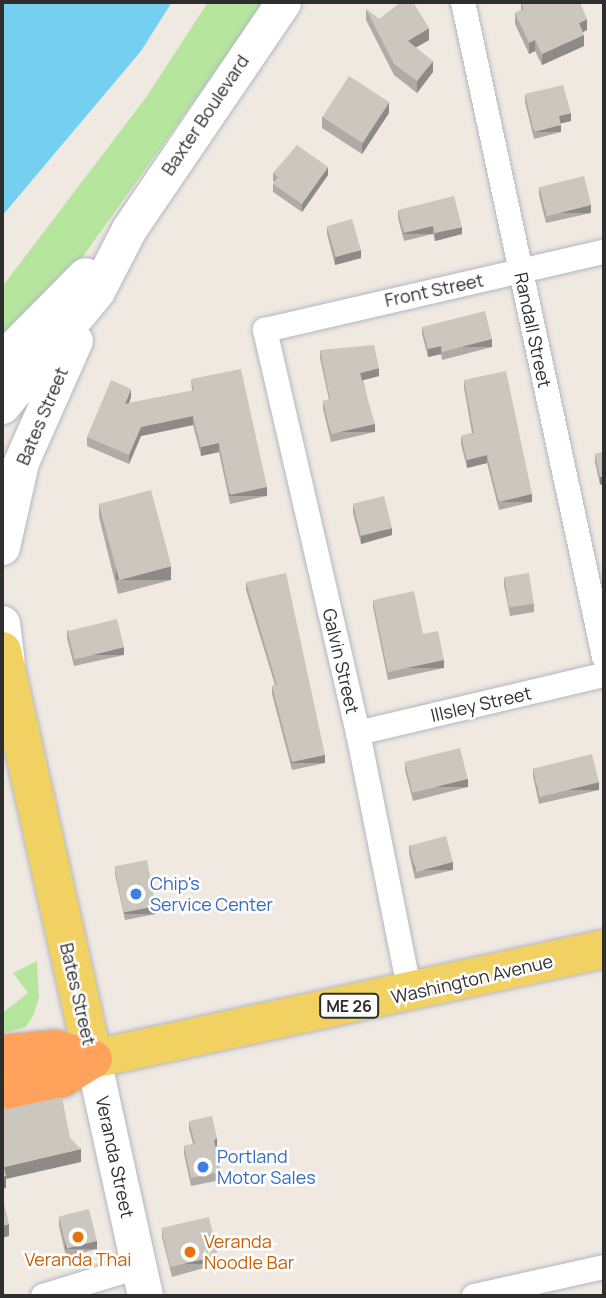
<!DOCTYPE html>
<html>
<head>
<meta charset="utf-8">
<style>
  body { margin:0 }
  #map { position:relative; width:606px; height:1298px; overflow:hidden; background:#efe9e1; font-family:Manrope,sans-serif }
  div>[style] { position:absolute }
  .green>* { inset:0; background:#b6e59e }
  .water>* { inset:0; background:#75cff0 }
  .roads { filter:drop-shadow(0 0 2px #b4b7c1) drop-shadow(0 0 2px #b4b7c1) }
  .street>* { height:24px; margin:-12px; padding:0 12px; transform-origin:12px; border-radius:12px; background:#fff }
  .secondary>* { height:35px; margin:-17.5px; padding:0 17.5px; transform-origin:17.5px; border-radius:17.5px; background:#fff }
  .primary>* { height:38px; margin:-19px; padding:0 19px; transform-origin:19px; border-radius:19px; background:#f2d163 }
  .highway>* { height:38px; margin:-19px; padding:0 19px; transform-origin:19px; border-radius:19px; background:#ffa35c }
  .wall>* { inset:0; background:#afaba4 }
  .shaded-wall>* { inset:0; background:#8e8b86; transform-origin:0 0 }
  .building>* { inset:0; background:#cbc7bf; transform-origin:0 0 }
  .dots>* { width:19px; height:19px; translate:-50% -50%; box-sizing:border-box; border:4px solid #fff; border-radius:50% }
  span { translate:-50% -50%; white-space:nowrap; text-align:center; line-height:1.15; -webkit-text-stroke:5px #fff; paint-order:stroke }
  .shield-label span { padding:2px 5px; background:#fff; border:2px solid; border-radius:5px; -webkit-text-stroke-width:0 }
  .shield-label { font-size:16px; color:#2e2e2e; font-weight:700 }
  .street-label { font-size:18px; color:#2e2e2e }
  .shop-label { font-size:18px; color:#366cbe }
  .left { translate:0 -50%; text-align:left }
  .food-label { font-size:18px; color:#c56008 }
  .frame { position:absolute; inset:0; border:4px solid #2e2e2e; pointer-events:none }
</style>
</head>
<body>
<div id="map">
  <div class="green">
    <i style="clip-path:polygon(208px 2px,265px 2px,71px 273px,2px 344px,2px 287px,147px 96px)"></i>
    <i style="clip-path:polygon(37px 961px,39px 997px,34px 1014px,26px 1027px,2px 1033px,2px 1013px,28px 993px,13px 973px)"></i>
  </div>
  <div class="water">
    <i style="clip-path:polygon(2px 2px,172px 2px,141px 51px,2px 216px)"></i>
  </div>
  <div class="roads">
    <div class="street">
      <i style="left:463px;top:2px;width:670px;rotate:77.85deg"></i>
      <i style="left:358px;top:733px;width:253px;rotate:-13.3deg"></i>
      <i style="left:410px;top:993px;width:265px;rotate:-101.3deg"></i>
      <i style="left:358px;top:733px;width:414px;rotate:-103deg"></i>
      <i style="left:265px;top:330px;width:348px;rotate:-13deg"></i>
      <i style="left:43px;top:1296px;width:99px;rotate:-17deg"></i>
      <i style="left:474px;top:1296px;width:133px;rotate:-12.6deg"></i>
    </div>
    <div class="secondary">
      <i style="left:2px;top:359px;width:118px;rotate:-45.3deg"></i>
      <i style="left:2px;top:406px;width:149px;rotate:-50.4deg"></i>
      <i style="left:97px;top:291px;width:70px;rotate:-62.7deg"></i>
      <i style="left:129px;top:229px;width:274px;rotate:-55.8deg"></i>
      <i style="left:2px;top:547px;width:87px;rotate:-77.4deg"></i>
      <i style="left:21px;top:462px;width:133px;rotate:-66.1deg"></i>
      <i style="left:2px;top:623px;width:38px;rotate:83deg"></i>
      <i style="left:93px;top:1059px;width:243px;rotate:77.6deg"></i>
    </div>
    <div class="primary">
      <i style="left:2px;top:651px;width:418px;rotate:77.4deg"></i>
      <i style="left:93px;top:1059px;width:523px;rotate:-12.15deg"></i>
    </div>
    <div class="highway">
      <i style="left:2px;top:1054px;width:53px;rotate:-5.4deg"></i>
      <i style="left:55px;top:1049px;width:39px;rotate:15deg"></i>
      <i style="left:2px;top:1093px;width:62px;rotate:-14deg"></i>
      <i style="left:62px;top:1078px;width:36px;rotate:-32deg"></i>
    </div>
  </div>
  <div class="wall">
    <i style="clip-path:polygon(521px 2px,587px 30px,583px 32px,584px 46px,542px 65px,535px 51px,529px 54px,515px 24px,515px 13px,521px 10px)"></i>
    <i style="clip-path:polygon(366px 9px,379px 19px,429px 40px,416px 47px,433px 72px,417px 93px,394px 75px,366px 20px)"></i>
    <i style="clip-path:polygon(525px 94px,571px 121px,560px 123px,561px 132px,534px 139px,525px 102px)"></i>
    <i style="clip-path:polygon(389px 113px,362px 154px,322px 128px,322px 117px)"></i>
    <i style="clip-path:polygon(273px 173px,328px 175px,302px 212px,273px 192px,273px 184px,275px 182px,273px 181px)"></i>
    <i style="clip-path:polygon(539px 187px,591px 213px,546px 223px,539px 195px)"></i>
    <i style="clip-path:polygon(398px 210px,462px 234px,435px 241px,433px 234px,404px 241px,398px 218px)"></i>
    <i style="clip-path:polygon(327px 227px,361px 258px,335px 265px,327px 234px)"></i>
    <i style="clip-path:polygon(422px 327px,492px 347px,442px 360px,441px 354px,428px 357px,422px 334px)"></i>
    <i style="clip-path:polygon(320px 350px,379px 376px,363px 380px,375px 432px,331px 442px,323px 409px,323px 401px,329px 400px,320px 358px)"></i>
    <i style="clip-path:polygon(191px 379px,267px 496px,230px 504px,219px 452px,201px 456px,193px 425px,141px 436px,129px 464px,87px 446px,87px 437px,131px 397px,129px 403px,192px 391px)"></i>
    <i style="clip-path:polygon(464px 380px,532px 502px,499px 510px,487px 463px,467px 468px,461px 444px,461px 436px,472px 433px,464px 388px)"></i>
    <i style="clip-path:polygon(604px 452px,604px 483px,600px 485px,595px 462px,595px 454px)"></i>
    <i style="clip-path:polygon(99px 503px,171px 580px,118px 594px,99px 517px)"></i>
    <i style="clip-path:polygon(353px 505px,392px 535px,361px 544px,353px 513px)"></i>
    <i style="clip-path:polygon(504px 577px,534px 604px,534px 612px,510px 616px,504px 585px)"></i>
    <i style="clip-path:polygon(246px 582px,325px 763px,292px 770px,272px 694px,272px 686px,275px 685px,246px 590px)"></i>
    <i style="clip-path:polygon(373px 600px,423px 634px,444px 668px,388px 680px,373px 607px)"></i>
    <i style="clip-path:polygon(67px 630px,124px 655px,74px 666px,67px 638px)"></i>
    <i style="clip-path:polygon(405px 762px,468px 787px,413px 801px,405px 770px)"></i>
    <i style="clip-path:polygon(533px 768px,599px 790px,539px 804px,533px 776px)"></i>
    <i style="clip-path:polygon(409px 845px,453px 870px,415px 879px,409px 853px)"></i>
    <i style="clip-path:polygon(115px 867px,156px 914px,125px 920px,115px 874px)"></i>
    <i style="clip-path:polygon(189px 1121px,217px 1146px,215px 1147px,221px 1172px,221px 1180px,191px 1186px,184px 1154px,184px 1146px,193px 1144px,189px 1129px)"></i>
    <i style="clip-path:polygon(59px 1218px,97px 1249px,66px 1257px,59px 1226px)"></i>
    <i style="clip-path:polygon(162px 1229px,218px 1264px,172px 1277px,162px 1237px)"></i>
  </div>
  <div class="shaded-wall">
    <i style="clip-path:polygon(587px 19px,587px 30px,579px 34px,579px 23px)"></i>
    <i style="clip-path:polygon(429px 28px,429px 40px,408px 52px,408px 41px)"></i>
    <i style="clip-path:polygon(584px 35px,584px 46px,542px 65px,542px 54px)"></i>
    <i style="clip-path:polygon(535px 40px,535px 51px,529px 54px,529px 43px)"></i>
    <i style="clip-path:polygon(433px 61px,433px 72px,417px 93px,417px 81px)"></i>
    <i style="clip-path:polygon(389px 102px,389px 113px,362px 154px,362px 143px)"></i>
    <i style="clip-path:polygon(571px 113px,571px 121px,559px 124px,559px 116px)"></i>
    <i style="left:561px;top:125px;width:7px;height:28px;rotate:90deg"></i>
    <i style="clip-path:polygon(328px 167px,328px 175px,302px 212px,302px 204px)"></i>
    <i style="left:591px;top:205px;width:8px;height:46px;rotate:90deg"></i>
    <i style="left:433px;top:226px;width:8px;height:30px;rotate:90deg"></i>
    <i style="clip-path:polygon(462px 227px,462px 234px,435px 241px,435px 233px)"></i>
    <i style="clip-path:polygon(361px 250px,361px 258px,335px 265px,335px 257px)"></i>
    <i style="left:492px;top:339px;width:8px;height:52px;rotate:90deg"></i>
    <i style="clip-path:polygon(441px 346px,441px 354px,428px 357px,428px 349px)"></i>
    <i style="clip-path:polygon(379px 368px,379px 376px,360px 381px,360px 373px)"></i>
    <i style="clip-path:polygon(131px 389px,131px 397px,125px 413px,125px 404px)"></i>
    <i style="clip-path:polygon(193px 416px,193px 425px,141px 436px,129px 464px,129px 455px,141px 427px)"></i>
    <i style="left:375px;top:424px;width:8px;height:45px;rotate:90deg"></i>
    <i style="clip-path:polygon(219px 443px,219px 452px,201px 456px,201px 447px)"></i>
    <i style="clip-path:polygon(487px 455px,487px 463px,467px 468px,467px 460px)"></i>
    <i style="clip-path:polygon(604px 476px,604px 483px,600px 485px,600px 477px)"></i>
    <i style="left:267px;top:487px;width:9px;height:38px;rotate:90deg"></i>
    <i style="left:532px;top:494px;width:8px;height:34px;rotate:90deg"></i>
    <i style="clip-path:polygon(392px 528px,392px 535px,361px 544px,361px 536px)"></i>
    <i style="left:171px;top:566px;width:14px;height:55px;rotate:90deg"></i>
    <i style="left:124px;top:647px;width:8px;height:51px;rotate:90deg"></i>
    <i style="left:444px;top:660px;width:8px;height:57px;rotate:90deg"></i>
    <i style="left:325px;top:755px;width:8px;height:34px;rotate:90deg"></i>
    <i style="left:468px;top:779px;width:8px;height:57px;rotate:90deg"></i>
    <i style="left:599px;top:782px;width:8px;height:62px;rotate:90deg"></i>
    <i style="left:453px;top:862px;width:8px;height:39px;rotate:90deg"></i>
    <i style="left:156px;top:906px;width:8px;height:32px;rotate:90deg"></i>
    <i style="clip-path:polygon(217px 1138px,217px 1146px,214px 1148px,214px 1140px)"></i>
    <i style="clip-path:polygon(81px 1149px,81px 1162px,6px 1179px,6px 1188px,2px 1189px,2px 1177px,4px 1167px)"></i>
    <i style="clip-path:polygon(9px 1224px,9px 1236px,2px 1238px,2px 1226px)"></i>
    <i style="left:97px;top:1241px;width:8px;height:32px;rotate:90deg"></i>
    <i style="left:218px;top:1256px;width:8px;height:48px;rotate:90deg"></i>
  </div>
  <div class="building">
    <i style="clip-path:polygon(401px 2px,413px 2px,429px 28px,408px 41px,433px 61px,417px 81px,394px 64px,366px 9px,379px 19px)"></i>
    <i style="clip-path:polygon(521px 2px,580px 2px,587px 19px,579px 23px,584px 35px,542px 54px,535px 40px,529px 43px,515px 13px,524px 9px)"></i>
    <i style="left:349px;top:76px;width:48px;height:49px;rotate:33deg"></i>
    <i style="clip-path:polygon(563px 85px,571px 113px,559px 116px,561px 125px,534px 132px,525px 94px)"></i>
    <i style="clip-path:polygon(297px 145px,328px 167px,302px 204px,273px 184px,278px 177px,273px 173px)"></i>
    <i style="left:584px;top:176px;width:30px;height:46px;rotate:76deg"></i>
    <i style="clip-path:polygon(454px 196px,462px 227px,435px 233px,433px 226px,404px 233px,398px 210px)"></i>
    <i style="left:352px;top:219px;width:32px;height:26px;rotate:74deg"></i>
    <i style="clip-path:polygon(485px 311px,492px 339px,442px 352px,441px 346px,428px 349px,422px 327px)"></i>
    <i style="clip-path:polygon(374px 345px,379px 368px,360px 373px,375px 424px,331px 434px,323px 401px,330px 399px,320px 350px)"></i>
    <i style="clip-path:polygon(241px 369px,267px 487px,230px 495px,219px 443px,201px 447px,193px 416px,141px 427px,129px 455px,87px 437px,111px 380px,131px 389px,125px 404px,194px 390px,191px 379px)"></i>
    <i style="clip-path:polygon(506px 371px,532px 494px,499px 502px,487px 455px,467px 460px,461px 436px,474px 433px,464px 380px)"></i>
    <i style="clip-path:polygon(604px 452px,604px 476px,600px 477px,595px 454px)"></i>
    <i style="left:151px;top:490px;width:79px;height:54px;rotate:75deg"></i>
    <i style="left:384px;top:496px;width:33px;height:32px;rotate:76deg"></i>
    <i style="clip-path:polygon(286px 573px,325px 755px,292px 762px,272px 686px,277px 685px,246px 582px)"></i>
    <i style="left:529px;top:573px;width:31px;height:25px;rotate:81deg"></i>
    <i style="clip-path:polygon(414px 591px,423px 634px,438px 631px,444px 660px,388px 672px,373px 600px)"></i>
    <i style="left:117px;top:619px;width:29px;height:51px;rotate:76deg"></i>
    <i style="left:460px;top:748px;width:32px;height:57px;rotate:76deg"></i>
    <i style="left:592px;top:754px;width:29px;height:61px;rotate:76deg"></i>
    <i style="left:446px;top:836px;width:27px;height:38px;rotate:75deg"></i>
    <i style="left:147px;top:860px;width:47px;height:33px;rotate:79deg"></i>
    <i style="clip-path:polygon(62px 1097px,70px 1138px,81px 1149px,4px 1167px,6px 1176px,2px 1177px,2px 1106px,7px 1109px)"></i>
    <i style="clip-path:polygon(212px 1116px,217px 1138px,214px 1140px,221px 1172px,191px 1178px,184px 1146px,195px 1144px,189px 1121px)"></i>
    <i style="clip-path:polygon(2px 1195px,9px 1224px,2px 1226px)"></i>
    <i style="left:89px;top:1209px;width:33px;height:31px;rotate:76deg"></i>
    <i style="left:209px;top:1217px;width:40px;height:49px;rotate:77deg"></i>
  </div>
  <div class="dots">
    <i style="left:136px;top:894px;background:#3f7fe0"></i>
    <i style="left:203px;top:1167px;background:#3f7fe0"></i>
    <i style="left:78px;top:1237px;background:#e8710a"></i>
    <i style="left:190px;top:1252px;background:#e8710a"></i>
  </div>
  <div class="shield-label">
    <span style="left:349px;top:1006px">ME 26</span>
  </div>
  <div class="street-label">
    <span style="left:205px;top:115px;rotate:-56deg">Baxter Boulevard</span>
    <span style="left:434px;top:290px;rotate:-12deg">Front Street</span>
    <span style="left:533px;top:330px;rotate:78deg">Randall Street</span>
    <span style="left:42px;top:416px;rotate:-67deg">Bates Street</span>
    <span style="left:341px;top:661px;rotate:77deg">Galvin Street</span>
    <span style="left:481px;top:704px;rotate:-13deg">Illsley Street</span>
    <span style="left:472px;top:979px;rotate:-13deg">Washington Avenue</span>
    <span style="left:78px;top:994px;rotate:77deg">Bates Street</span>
    <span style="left:115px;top:1157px;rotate:78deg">Veranda Street</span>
  </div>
  <div class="shop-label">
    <span class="left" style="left:150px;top:894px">Chip's<br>Service Center</span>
    <span class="left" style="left:217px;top:1167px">Portland<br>Motor Sales</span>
  </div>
  <div class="food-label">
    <span class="left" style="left:204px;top:1252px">Veranda<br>Noodle Bar</span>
    <span style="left:78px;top:1259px">Veranda Thai</span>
  </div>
  <div class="frame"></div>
</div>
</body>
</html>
